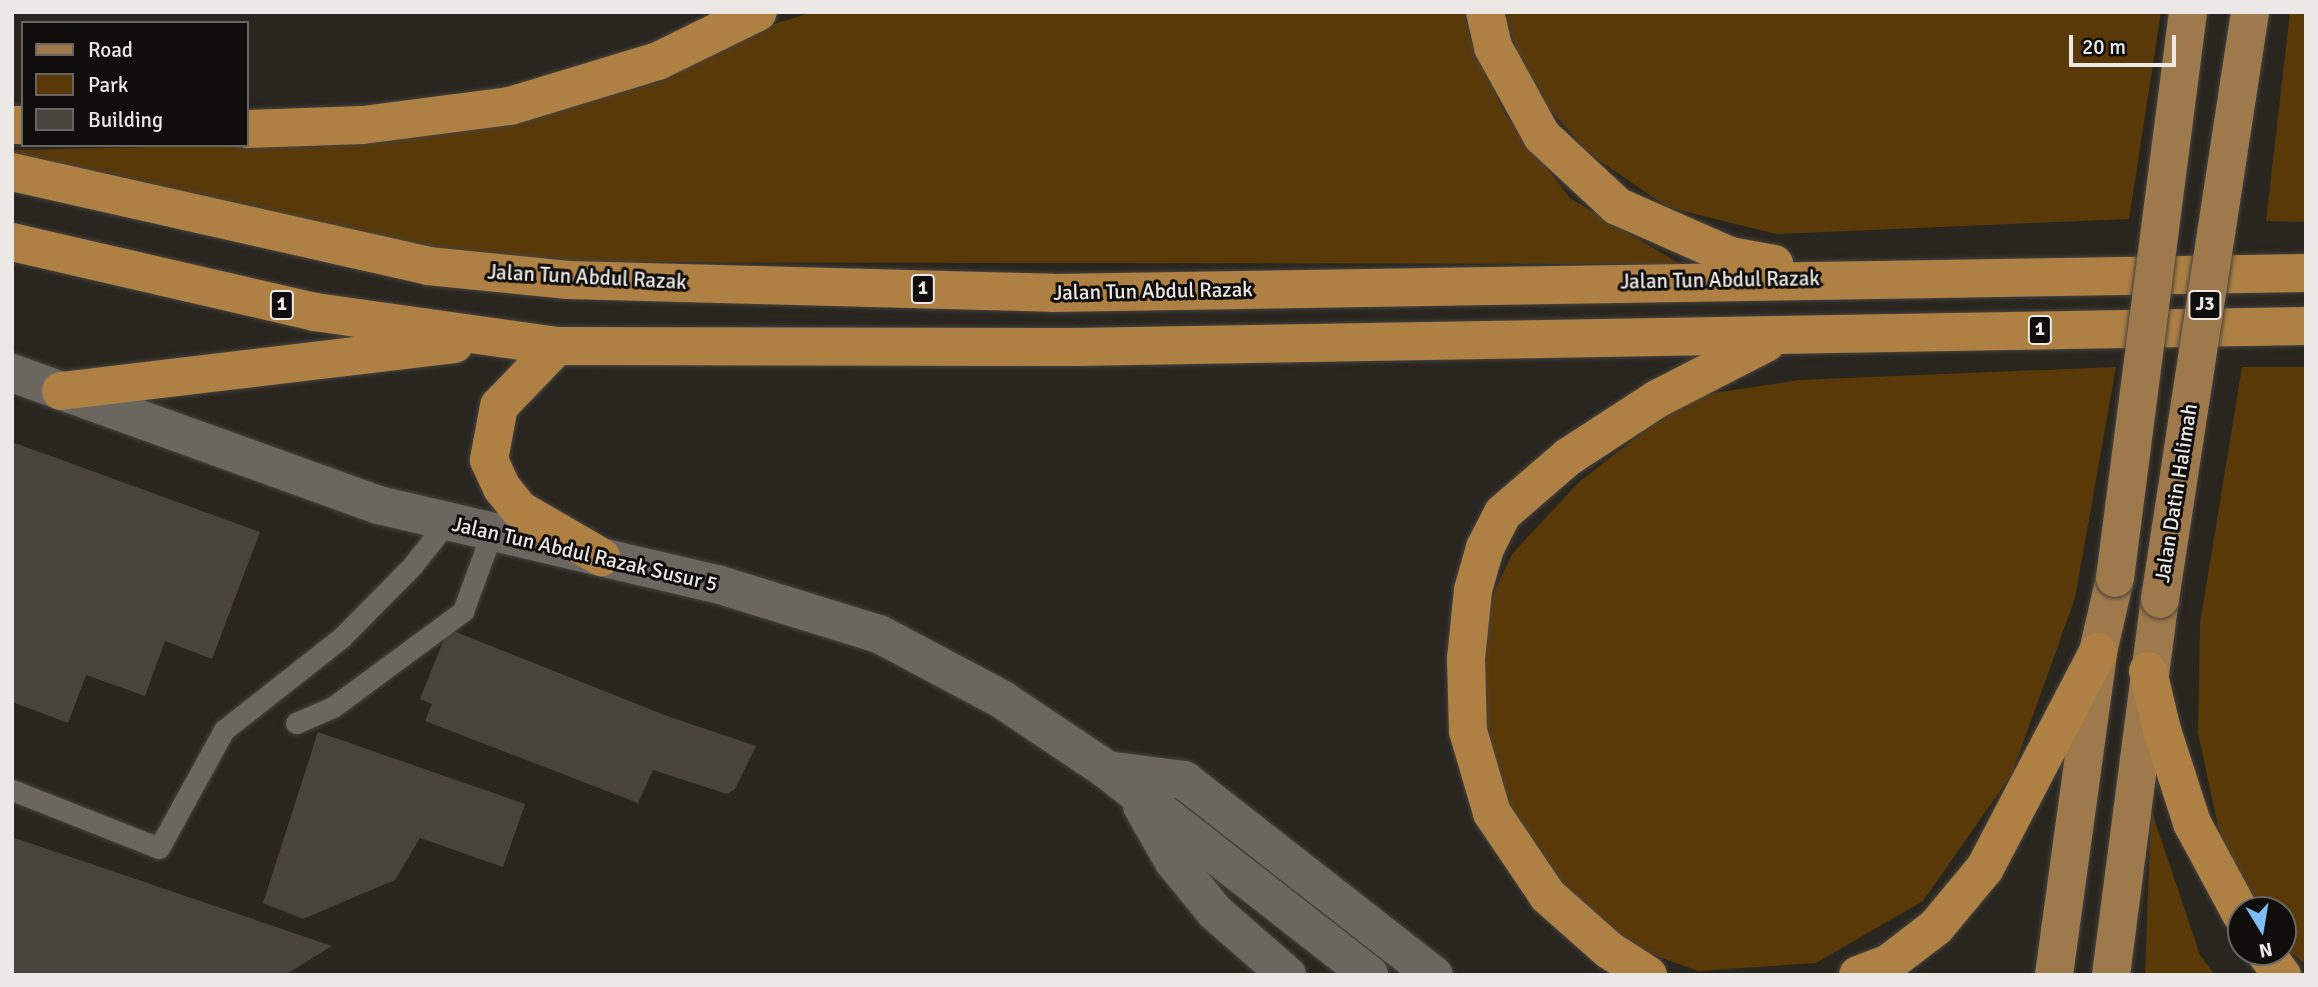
<!DOCTYPE html>
<html>
<head>
<meta charset="utf-8">
<style>
  body { margin:0 }
  #map { position:relative; width:2318px; height:987px; overflow:hidden; background:#29251f; font-family:Signika,sans-serif }
  div>[style] { position:absolute }
  .green>* { inset:0; background:#5a3908 }
  .building>* { inset:0; background:#48433d }
  .roads { filter:drop-shadow(0 0 2px #46423e) drop-shadow(0 0 2px #46423e) }
  .service>* { height:21px; margin:-10.5px; padding:0 10.5px; transform-origin:10.5px; border-radius:10.5px; background:#6b6660 }
  .tertiary>* { height:38px; margin:-19px; padding:0 19px; transform-origin:19px; border-radius:19px; background:#6b6660 }
  .primary>* { height:38px; margin:-19px; padding:0 19px; transform-origin:19px; border-radius:19px; background:#9d794b }
  .trunk>* { height:38px; margin:-19px; padding:0 19px; transform-origin:19px; border-radius:19px; background:#ae8044 }
  .bridges { filter:drop-shadow(0 0 2px #46423e) drop-shadow(0 0 2px #46423e) }
  .primary-bridge>* { height:38px; margin:-19px; padding:0 19px; transform-origin:19px; border-radius:19px; background:#9d794b }
  span { translate:-50% -50%; white-space:nowrap; text-align:center; line-height:1.15; -webkit-text-stroke:6px #100e0c; paint-order:stroke }
  .shield-label span { padding:2px 5px; background:#100e0c; border:2px solid; border-radius:5px; -webkit-text-stroke-width:0 }
  .shield-label { font-size:19px; color:#ebe8e5; font-weight:700 }
  .street-label { font-size:21px; color:#ebe8e5 }
  .frame { position:absolute; inset:0; border:14px solid #ebe8e5; pointer-events:none }
  .legend { position:absolute; left:21px; top:21px; width:228px; height:126px; box-sizing:border-box; background:#100e0c; border:2px solid #686563; margin:0; padding:9px 12px; list-style:none; font-size:21px; color:#ebe8e5 }
  .legend li { display:flex; align-items:center; gap:14px; height:35px }
  .legend b { width:35px; border:2px solid #686563 }
  .north { position:absolute; left:2227px; top:896px; width:70px; height:70px; box-sizing:border-box; background:#100e0c; border:2px solid #686563; border-radius:50%; rotate:169deg; font-size:19px; font-weight:700; line-height:28px; text-align:center; color:#ebe8e5 }
  .north::after { content:''; display:block; margin:auto; width:24px; height:32px; background:#7fbdfa; clip-path:polygon(50% 0,100% 100%,50% 72%,0 100%) }
  .scale { position:absolute; left:2069px; top:35px; width:107px; height:32px; box-sizing:border-box; border:4px solid #ebe8e5; border-top:0; padding-left:9px; font-size:21px; line-height:24px; white-space:nowrap; color:#ebe8e5; -webkit-text-stroke:5px #100e0c; paint-order:stroke }
</style>
</head>
<body>
<div id="map">
  <div class="green">
    <i style="clip-path:polygon(813px 12px,1464px 12px,1472px 44px,1506px 115px,1570px 198px,1680px 264px,472px 262px,12px 165px,12px 150px,247px 145px,504px 107px)"></i>
    <i style="clip-path:polygon(1504px 12px,2161px 12px,2129px 219px,1776px 234px,1667px 207px,1590px 154px,1527px 84px)"></i>
    <i style="clip-path:polygon(2290px 12px,2306px 12px,2306px 222px,2266px 221px)"></i>
    <i style="clip-path:polygon(2116px 367px,2075px 598px,2012px 774px,1923px 901px,1816px 963px,1698px 971px,1635px 948px,1503px 833px,1469px 644px,1512px 554px,1579px 482px,1665px 415px,1707px 394px,1799px 380px)"></i>
    <i style="clip-path:polygon(2242px 367px,2306px 367px,2306px 965px,2283px 945px,2283px 910px,2260px 910px,2223px 849px,2198px 733px,2200px 623px)"></i>
    <i style="clip-path:polygon(2151px 809px,2200px 955px,2215px 975px,2145px 975px)"></i>
  </div>
  <div class="building">
    <i style="clip-path:polygon(12px 442px,260px 532px,212px 659px,165px 641px,145px 696px,86px 675px,68px 723px,12px 702px)"></i>
    <i style="clip-path:polygon(448px 629px,670px 717px,756px 746px,735px 789px,727px 794px,653px 770px,638px 803px,425px 721px,432px 704px,420px 699px)"></i>
    <i style="clip-path:polygon(318px 732px,525px 804px,503px 867px,420px 838px,395px 880px,303px 919px,263px 903px)"></i>
    <i style="clip-path:polygon(12px 837px,332px 946px,285px 975px,12px 975px)"></i>
  </div>
  <div class="roads">
    <div class="service">
      <i style="left:296px;top:723px;width:40px;rotate:-23.4deg"></i>
      <i style="left:333px;top:707px;width:162px;rotate:-36.4deg"></i>
      <i style="left:463px;top:611px;width:84px;rotate:-69.8deg"></i>
      <i style="left:12px;top:790px;width:158px;rotate:21.5deg"></i>
      <i style="left:159px;top:848px;width:135px;rotate:-61.2deg"></i>
      <i style="left:224px;top:730px;width:150px;rotate:-38.2deg"></i>
      <i style="left:342px;top:637px;width:100px;rotate:-45.4deg"></i>
      <i style="left:412px;top:566px;width:56px;rotate:-51.5deg"></i>
    </div>
    <div class="tertiary">
      <i style="left:12px;top:373px;width:390px;rotate:19.8deg"></i>
      <i style="left:379px;top:505px;width:347px;rotate:13.2deg"></i>
      <i style="left:717px;top:584px;width:170px;rotate:17.2deg"></i>
      <i style="left:879px;top:634px;width:140px;rotate:28deg"></i>
      <i style="left:1003px;top:700px;width:125px;rotate:33.9deg"></i>
      <i style="left:1107px;top:770px;width:333px;rotate:38deg"></i>
      <i style="left:1107px;top:770px;width:78px;rotate:7.4deg"></i>
      <i style="left:1184px;top:780px;width:317px;rotate:38deg"></i>
      <i style="left:1142px;top:806px;width:64px;rotate:60.3deg"></i>
      <i style="left:1174px;top:862px;width:65px;rotate:50.6deg"></i>
      <i style="left:1215px;top:912px;width:96px;rotate:41.2deg"></i>
    </div>
    <div class="primary">
      <i style="left:2054px;top:975px;width:326px;rotate:-82.2deg"></i>
      <i style="left:2098px;top:652px;width:76px;rotate:-77.1deg"></i>
      <i style="left:2111px;top:975px;width:379px;rotate:-82.6deg"></i>
    </div>
    <div class="trunk">
      <i style="left:1485px;top:12px;width:36px;rotate:77deg"></i>
      <i style="left:1493px;top:47px;width:102px;rotate:61.2deg"></i>
      <i style="left:1542px;top:136px;width:103px;rotate:43deg"></i>
      <i style="left:1617px;top:206px;width:124px;rotate:23.9deg"></i>
      <i style="left:1730px;top:256px;width:45px;rotate:10.3deg"></i>
      <i style="left:12px;top:125px;width:11px"></i>
      <i style="left:247px;top:129px;width:116px;rotate:-2deg"></i>
      <i style="left:363px;top:125px;width:148px;rotate:-7.4deg"></i>
      <i style="left:510px;top:106px;width:155px;rotate:-16.9deg"></i>
      <i style="left:658px;top:61px;width:111px;rotate:-26.1deg"></i>
      <i style="left:12px;top:172px;width:426px;rotate:12.7deg"></i>
      <i style="left:428px;top:266px;width:141px;rotate:5.7deg"></i>
      <i style="left:568px;top:280px;width:485px;rotate:1.5deg"></i>
      <i style="left:1053px;top:293px;width:1253px;rotate:-0.91deg"></i>
      <i style="left:12px;top:242px;width:311px;rotate:13deg"></i>
      <i style="left:315px;top:312px;width:244px;rotate:8deg"></i>
      <i style="left:557px;top:346px;width:518px;rotate:0.11deg"></i>
      <i style="left:1075px;top:347px;width:1231px;rotate:-0.98deg"></i>
      <i style="left:557px;top:346px;width:83px;rotate:134deg"></i>
      <i style="left:499px;top:406px;width:55px;rotate:100.5deg"></i>
      <i style="left:489px;top:460px;width:31px;rotate:65deg"></i>
      <i style="left:502px;top:488px;width:28px;rotate:51deg"></i>
      <i style="left:520px;top:510px;width:94px;rotate:30.1deg"></i>
      <i style="left:61px;top:391px;width:396px;rotate:-6.8deg"></i>
      <i style="left:2148px;top:671px;width:61px;rotate:76.7deg"></i>
      <i style="left:2162px;top:730px;width:98px;rotate:72.1deg"></i>
      <i style="left:2192px;top:823px;width:103px;rotate:61.7deg"></i>
      <i style="left:2265px;top:952px;width:29px;rotate:54deg"></i>
      <i style="left:1648px;top:975px;width:46px;rotate:-147.3deg"></i>
      <i style="left:1609px;top:950px;width:81px;rotate:-138.5deg"></i>
      <i style="left:1548px;top:896px;width:100px;rotate:-124deg"></i>
      <i style="left:1492px;top:813px;width:85px;rotate:-106.3deg"></i>
      <i style="left:1468px;top:731px;width:72px;rotate:-91.6deg"></i>
      <i style="left:1466px;top:659px;width:69px;rotate:-84.2deg"></i>
      <i style="left:1473px;top:590px;width:44px;rotate:-74.1deg"></i>
      <i style="left:1485px;top:548px;width:39px;rotate:-63deg"></i>
      <i style="left:1503px;top:513px;width:86px;rotate:-40.7deg"></i>
      <i style="left:1568px;top:457px;width:106px;rotate:-33.1deg"></i>
      <i style="left:1657px;top:399px;width:123px;rotate:-27.2deg"></i>
      <i style="left:1858px;top:975px;width:33px;rotate:-21deg"></i>
      <i style="left:1889px;top:963px;width:59px;rotate:-37.5deg"></i>
      <i style="left:1936px;top:927px;width:77px;rotate:-50.3deg"></i>
      <i style="left:1985px;top:868px;width:244px;rotate:-62.4deg"></i>
    </div>
  </div>
  <div class="bridges">
    <div class="primary-bridge">
      <i style="left:2115px;top:578px;width:571px;rotate:-82.65deg"></i>
      <i style="left:2160px;top:599px;width:594px;rotate:-81.28deg"></i>
    </div>
  </div>
  <div class="shield-label">
    <span style="left:923px;top:289px">1</span>
    <span style="left:282px;top:305px">1</span>
    <span style="left:2205px;top:305px">J3</span>
    <span style="left:2040px;top:330px">1</span>
  </div>
  <div class="street-label">
    <span style="left:587px;top:277px;rotate:3deg">Jalan Tun Abdul Razak</span>
    <span style="left:1720px;top:280px;rotate:-1deg">Jalan Tun Abdul Razak</span>
    <span style="left:1153px;top:291px;rotate:-1deg">Jalan Tun Abdul Razak</span>
    <span style="left:2176px;top:493px;rotate:-81deg">Jalan Datin Halimah</span>
    <span style="left:585px;top:554px;rotate:13deg">Jalan Tun Abdul Razak Susur 5</span>
  </div>
  <div class="frame"></div>
  <ul class="legend">
  <li><b style="height:9px;background:#9d794b"></b>Road</li>
  <li><b style="height:19px;background:#5a3908"></b>Park</li>
  <li><b style="height:19px;background:#48433d"></b>Building</li>
  </ul>
  <div class="north">N</div>
  <div class="scale">20 m</div>
</div>
</body>
</html>
